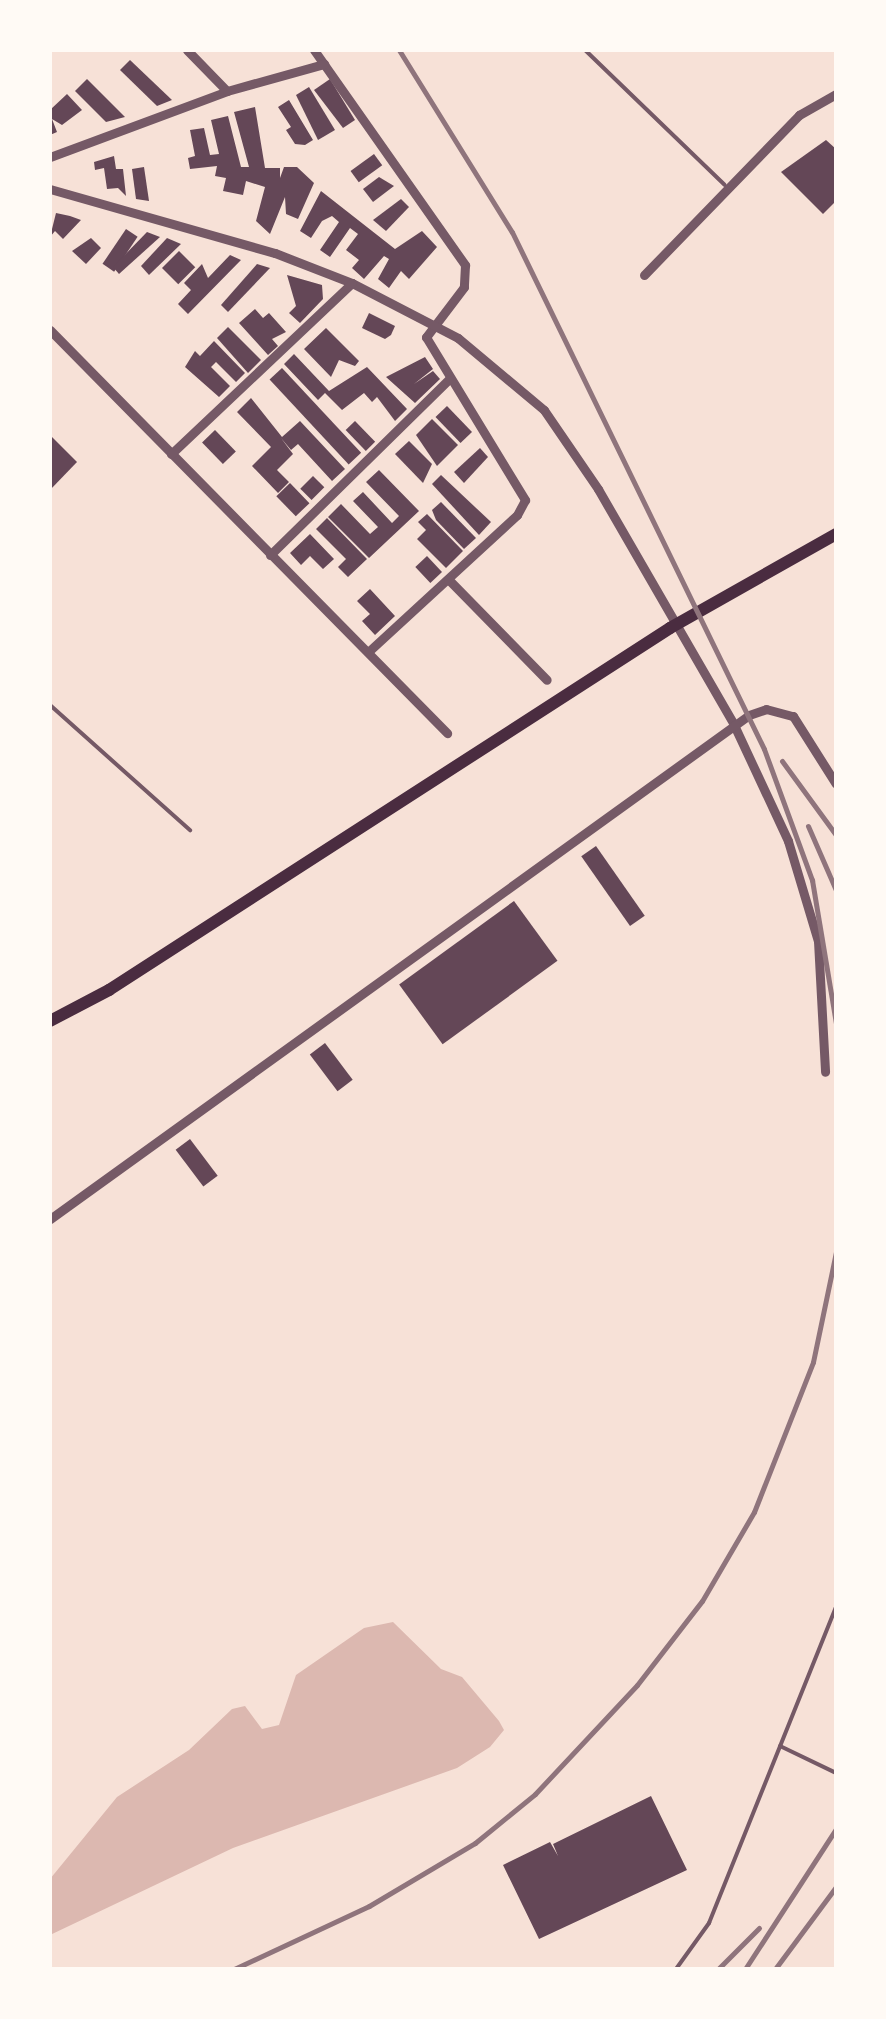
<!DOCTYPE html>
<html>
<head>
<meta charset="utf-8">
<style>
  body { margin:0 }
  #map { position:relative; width:886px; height:2019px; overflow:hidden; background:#f7e1d7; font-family:Arial,sans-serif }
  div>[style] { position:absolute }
  .water>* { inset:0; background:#dcb8b0 }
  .building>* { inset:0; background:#644757; transform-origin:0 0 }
  .service>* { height:4px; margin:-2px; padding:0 2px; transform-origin:2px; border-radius:2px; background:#755966 }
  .minor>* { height:9px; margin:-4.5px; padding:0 4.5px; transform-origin:4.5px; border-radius:4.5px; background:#755966 }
  .primary>* { height:12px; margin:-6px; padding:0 6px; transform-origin:6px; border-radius:6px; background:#4a2c40 }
  .rail>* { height:5px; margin:-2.5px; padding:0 2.5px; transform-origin:2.5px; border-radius:2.5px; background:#8f747c }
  span { translate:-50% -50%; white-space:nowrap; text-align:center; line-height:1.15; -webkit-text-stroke:8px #fffaf5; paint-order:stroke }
  .frame { position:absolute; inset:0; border:52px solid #fffaf5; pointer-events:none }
</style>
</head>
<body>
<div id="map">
  <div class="water">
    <i style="clip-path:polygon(393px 1622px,441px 1669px,462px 1677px,499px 1721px,504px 1730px,490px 1747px,457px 1768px,233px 1848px,50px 1935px,50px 1879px,117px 1797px,189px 1750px,232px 1709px,245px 1706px,262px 1729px,279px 1725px,296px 1675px,364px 1628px)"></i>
  </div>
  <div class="building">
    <i style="clip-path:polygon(130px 60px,172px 100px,157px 106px,120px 70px)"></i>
    <i style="clip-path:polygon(87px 79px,125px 117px,106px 122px,75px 91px)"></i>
    <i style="clip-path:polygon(330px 79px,355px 120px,343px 128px,314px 90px)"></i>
    <i style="clip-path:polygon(309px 87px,335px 130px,318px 140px,296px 95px)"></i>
    <i style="clip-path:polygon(67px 94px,82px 110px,62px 125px,52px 119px,57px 132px,50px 135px,50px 110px)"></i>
    <i style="clip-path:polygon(289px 100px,313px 140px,305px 145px,295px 144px,286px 130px,291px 127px,278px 107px)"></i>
    <i style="clip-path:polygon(255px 107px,265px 168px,280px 168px,280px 178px,284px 167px,297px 167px,314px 183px,298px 219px,286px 214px,285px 197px,270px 234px,256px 221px,265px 187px,246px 181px,243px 195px,223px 191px,226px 178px,215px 176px,217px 166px,190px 169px,188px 158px,195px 156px,190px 130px,204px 128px,210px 155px,219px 154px,211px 120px,228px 116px,241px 167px,249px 167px,234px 112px)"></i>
    <i style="clip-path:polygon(826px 140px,836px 149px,836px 201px,823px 214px,781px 172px)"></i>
    <i style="left:374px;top:154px;width:14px;height:29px;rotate:54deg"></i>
    <i style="clip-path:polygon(114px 156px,116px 169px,123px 169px,126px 196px,118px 188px,107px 189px,104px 168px,95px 170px,94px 162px)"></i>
    <i style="clip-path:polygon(144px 167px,149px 201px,136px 199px,132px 169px)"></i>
    <i style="clip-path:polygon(379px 177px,394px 186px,373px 202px,363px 189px)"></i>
    <i style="clip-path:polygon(321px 191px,395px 249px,422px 231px,437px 247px,409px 279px,401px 271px,389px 288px,378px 279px,389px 259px,384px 256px,364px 279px,352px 268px,359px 260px,346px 250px,358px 234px,350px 228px,330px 257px,320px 250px,339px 222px,332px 216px,322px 221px,311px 238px,300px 231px)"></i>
    <i style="clip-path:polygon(401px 199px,409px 207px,386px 231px,373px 220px)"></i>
    <i style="clip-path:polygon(56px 213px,70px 216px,81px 220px,63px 239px,55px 231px,50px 237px)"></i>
    <i style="left:126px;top:229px;width:14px;height:42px;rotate:34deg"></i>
    <i style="clip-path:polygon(147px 232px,160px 237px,119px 274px,113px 267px)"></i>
    <i style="clip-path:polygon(91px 238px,101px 248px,86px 264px,72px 251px)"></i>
    <i style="clip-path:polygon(167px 238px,181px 244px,149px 275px,141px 266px)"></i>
    <i style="left:179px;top:251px;width:23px;height:24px;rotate:45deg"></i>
    <i style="clip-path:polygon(230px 255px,241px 260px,188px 314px,178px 304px,191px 290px,184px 283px,202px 264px,208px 278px)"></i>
    <i style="clip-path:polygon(257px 264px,270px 268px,228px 312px,221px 305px)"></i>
    <i style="clip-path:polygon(287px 275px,322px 285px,323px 299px,300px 323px,289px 313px,296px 306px)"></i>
    <i style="clip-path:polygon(255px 309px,263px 318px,269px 313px,286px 332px,272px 339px,278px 346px,268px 355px,239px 323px)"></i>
    <i style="clip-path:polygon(369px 313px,395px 326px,391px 335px,385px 339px,362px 328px)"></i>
    <i style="clip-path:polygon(228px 327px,261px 360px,248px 373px,217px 338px)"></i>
    <i style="clip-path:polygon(326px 328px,359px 361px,355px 366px,339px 360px,331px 377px,304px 349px)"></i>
    <i style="clip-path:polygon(214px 341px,245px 373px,236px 382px,216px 362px,211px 367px,230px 386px,219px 397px,185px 367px,195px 351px,200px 356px)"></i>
    <i style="clip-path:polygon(294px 354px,329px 391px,367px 367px,407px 409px,395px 421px,377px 397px,372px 402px,364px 393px,342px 410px,325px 393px,318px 400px,284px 364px)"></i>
    <i style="clip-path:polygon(425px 357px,433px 369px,414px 384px,433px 371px,440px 379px,415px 403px,386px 377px)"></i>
    <i style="left:282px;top:368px;width:116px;height:17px;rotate:47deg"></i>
    <i style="clip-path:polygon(251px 398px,282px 437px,300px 421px,345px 469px,332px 481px,298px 444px,291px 450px,281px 438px,293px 454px,277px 470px,289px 482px,278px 493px,252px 466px,271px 447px,237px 412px)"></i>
    <i style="left:447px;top:406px;width:36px;height:16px;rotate:46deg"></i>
    <i style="clip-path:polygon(432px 419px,458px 445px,437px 466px,416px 435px)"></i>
    <i style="left:355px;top:421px;width:29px;height:13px;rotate:46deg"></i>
    <i style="left:215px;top:430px;width:30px;height:18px;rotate:46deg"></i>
    <i style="clip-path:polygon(50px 435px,77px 462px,50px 490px)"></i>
    <i style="clip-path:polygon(409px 441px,432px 464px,423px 483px,395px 454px)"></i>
    <i style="clip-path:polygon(480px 448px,488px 457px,464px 483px,454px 472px)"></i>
    <i style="clip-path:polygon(379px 470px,419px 511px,369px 558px,328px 517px,341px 504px,370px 534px,378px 527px,353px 501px,363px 492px,392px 523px,399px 516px,366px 482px)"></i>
    <i style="clip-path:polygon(441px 475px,491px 522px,479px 535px,432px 484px)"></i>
    <i style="left:313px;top:476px;width:16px;height:18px;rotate:45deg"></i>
    <i style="left:290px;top:483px;width:28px;height:19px;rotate:46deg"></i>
    <i style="clip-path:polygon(441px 502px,476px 538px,464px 549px,436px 520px,432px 510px)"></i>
    <i style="clip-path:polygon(427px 514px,463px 551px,446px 568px,417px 539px,426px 530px,418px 522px)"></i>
    <i style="clip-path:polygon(327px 518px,367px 559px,348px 577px,338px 567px,346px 559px,316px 529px)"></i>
    <i style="clip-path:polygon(310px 534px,334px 559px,323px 569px,310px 556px,301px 565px,290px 553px)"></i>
    <i style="left:427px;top:556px;width:22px;height:16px;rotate:47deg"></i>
    <i style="clip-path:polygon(370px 589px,395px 616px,375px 635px,362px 621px,370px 614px,357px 601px)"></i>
    <i style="left:596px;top:846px;width:85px;height:18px;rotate:55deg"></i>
    <i style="left:514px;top:901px;width:74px;height:142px;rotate:54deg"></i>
    <i style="left:325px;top:1043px;width:46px;height:19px;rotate:53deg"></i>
    <i style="left:190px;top:1139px;width:46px;height:18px;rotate:53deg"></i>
    <i style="clip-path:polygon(651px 1796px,687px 1870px,539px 1939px,503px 1865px,550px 1842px,558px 1856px,553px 1844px)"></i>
  </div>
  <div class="service">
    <i style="left:585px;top:50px;width:194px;rotate:44deg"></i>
    <i style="left:50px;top:705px;width:188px;rotate:41.8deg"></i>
    <i style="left:780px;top:1746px;width:62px;rotate:25.7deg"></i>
    <i style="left:676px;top:1969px;width:57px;rotate:-54.3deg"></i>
    <i style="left:709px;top:1923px;width:341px;rotate:-68.1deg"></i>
  </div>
  <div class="minor">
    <i style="left:187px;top:50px;width:57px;rotate:45.7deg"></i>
    <i style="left:314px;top:50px;width:263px;rotate:54.9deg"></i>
    <i style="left:465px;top:265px;width:22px;rotate:93deg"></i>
    <i style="left:464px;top:287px;width:63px;rotate:127.2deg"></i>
    <i style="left:426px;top:337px;width:191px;rotate:58.7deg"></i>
    <i style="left:525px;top:500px;width:17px;rotate:118deg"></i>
    <i style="left:517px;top:515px;width:202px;rotate:137.4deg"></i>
    <i style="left:50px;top:157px;width:189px;rotate:-20.4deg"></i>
    <i style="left:227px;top:91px;width:101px;rotate:-15.6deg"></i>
    <i style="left:50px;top:189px;width:234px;rotate:15.9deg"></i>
    <i style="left:275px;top:253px;width:83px;rotate:21.3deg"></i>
    <i style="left:352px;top:283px;width:119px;rotate:27.4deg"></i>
    <i style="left:458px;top:338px;width:112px;rotate:39.9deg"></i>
    <i style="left:544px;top:410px;width:96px;rotate:55.6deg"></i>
    <i style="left:598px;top:489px;width:272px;rotate:60deg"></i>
    <i style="left:734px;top:725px;width:128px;rotate:65deg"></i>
    <i style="left:788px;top:841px;width:104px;rotate:73.3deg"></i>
    <i style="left:818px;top:941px;width:131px;rotate:86.9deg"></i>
    <i style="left:644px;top:275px;width:223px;rotate:-45.9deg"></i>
    <i style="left:799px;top:115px;width:43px;rotate:-29.6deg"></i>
    <i style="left:50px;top:330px;width:566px;rotate:45.43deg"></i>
    <i style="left:171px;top:454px;width:249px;rotate:-43.4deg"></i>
    <i style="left:270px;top:555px;width:250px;rotate:-44.5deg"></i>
    <i style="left:448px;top:579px;width:141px;rotate:45.6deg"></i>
    <i style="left:50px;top:1219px;width:862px;rotate:-35.79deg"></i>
    <i style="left:749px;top:715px;width:18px;rotate:-19deg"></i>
    <i style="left:766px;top:709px;width:28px;rotate:15deg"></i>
    <i style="left:793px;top:716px;width:80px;rotate:57.7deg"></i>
  </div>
  <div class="primary">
    <i style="left:50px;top:1021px;width:67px;rotate:-27.7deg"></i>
    <i style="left:109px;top:990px;width:668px;rotate:-32.83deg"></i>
    <i style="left:670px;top:628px;width:191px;rotate:-29.5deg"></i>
  </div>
  <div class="rail">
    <i style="left:399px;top:50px;width:214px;rotate:58.2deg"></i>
    <i style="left:512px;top:232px;width:575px;rotate:64.01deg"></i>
    <i style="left:764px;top:749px;width:140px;rotate:69.9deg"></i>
    <i style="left:812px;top:880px;width:145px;rotate:80.5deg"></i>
    <i style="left:782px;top:761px;width:92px;rotate:53.9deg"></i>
    <i style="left:808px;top:826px;width:70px;rotate:66.4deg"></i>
    <i style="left:234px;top:1969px;width:149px;rotate:-25deg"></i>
    <i style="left:369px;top:1906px;width:123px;rotate:-30.7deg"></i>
    <i style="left:475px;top:1843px;width:77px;rotate:-39.2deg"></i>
    <i style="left:535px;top:1794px;width:149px;rotate:-46.9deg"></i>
    <i style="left:637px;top:1685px;width:106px;rotate:-52.3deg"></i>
    <i style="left:702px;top:1601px;width:103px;rotate:-59.7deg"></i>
    <i style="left:754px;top:1512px;width:161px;rotate:-68.5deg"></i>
    <i style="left:813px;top:1362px;width:112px;rotate:-78.2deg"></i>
    <i style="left:718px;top:1969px;width:58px;rotate:-45deg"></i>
    <i style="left:745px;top:1969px;width:167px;rotate:-57deg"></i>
    <i style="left:775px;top:1969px;width:102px;rotate:-53.4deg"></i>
  </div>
  <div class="frame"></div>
</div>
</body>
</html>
